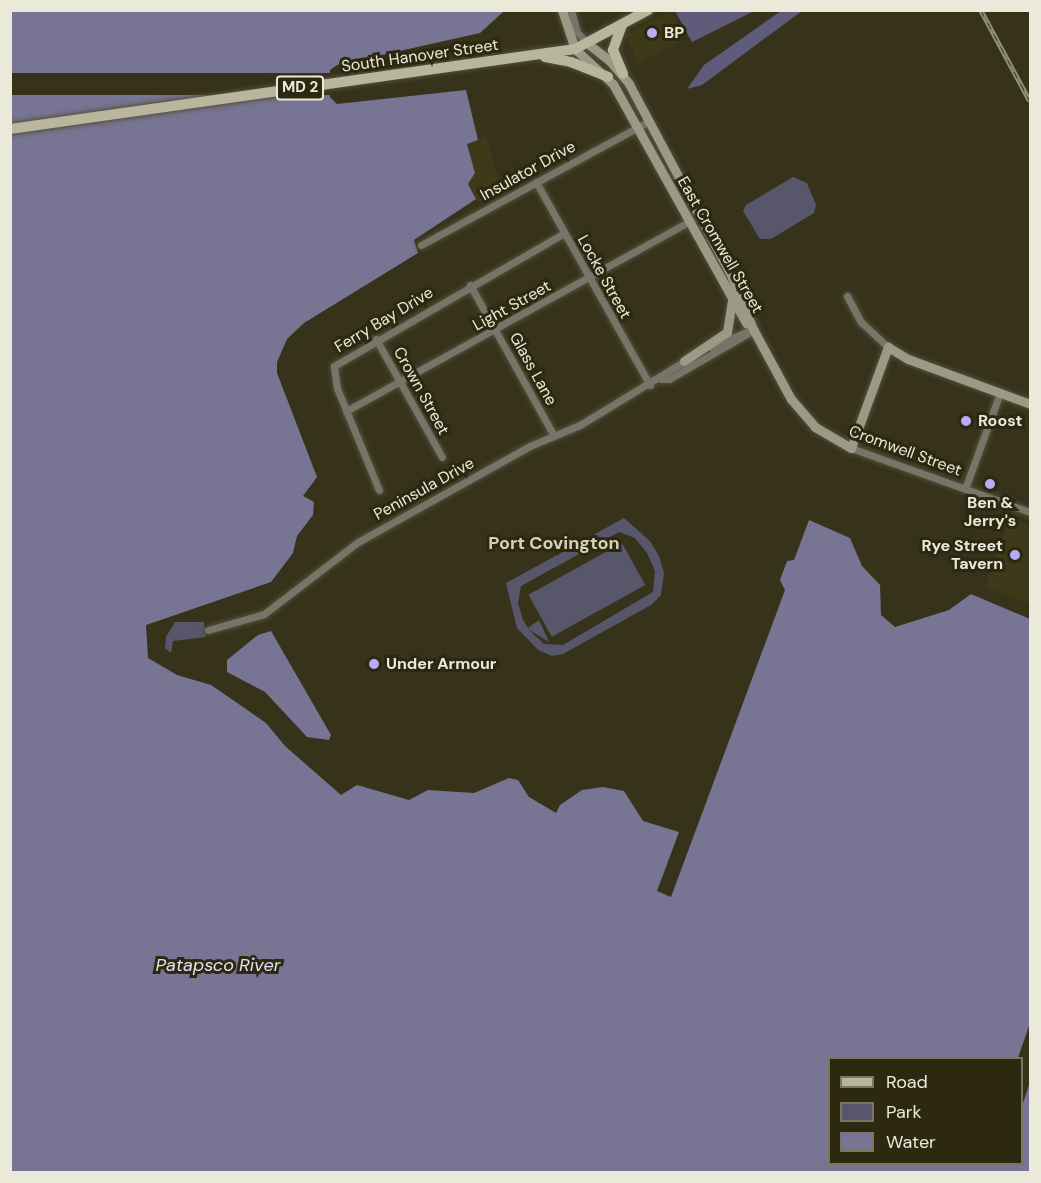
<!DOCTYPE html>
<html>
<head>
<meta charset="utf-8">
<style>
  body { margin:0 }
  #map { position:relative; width:1041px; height:1183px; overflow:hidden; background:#37331b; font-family:"DM Sans",sans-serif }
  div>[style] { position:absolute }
  .built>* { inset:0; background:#3e3919 }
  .green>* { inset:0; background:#58566a; transform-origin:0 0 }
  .forest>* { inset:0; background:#5f5b7a }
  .water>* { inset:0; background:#777494 }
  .pier>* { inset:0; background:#37331b; transform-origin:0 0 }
  .roads { filter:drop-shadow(0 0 2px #54503a) drop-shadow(0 0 2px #54503a) }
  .street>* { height:7px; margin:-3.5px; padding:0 3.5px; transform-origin:3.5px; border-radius:3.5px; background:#767569 }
  .secondary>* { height:9px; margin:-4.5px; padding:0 4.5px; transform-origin:4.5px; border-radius:4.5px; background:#9c9a87 }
  .primary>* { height:10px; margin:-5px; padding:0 5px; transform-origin:5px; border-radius:5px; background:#b9b69e }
  .rail>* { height:4.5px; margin-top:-2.25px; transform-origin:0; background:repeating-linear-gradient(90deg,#2d2911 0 7px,#928f7b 0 14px); box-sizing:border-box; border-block:2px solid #928f7b }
  .dots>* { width:16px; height:16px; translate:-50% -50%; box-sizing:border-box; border:3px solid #2d2911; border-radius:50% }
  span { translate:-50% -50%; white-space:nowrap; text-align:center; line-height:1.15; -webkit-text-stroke:6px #2d2911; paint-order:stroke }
  .shield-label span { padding:2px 4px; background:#2d2911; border:2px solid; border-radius:4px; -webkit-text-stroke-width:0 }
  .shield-label { font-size:15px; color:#ebe9da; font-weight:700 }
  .poi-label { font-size:16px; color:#ebe9da; font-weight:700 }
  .left { translate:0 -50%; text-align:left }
  .right { translate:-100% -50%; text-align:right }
  .street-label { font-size:16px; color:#ebe9da }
  .neighbourhood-label { font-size:18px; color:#d6d2b5; font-weight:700 }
  .water-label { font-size:18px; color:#e1dff6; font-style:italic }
  .frame { position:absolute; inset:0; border:12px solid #ebe9da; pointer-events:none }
  .legend { position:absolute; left:828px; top:1057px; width:195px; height:108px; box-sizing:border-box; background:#2d2911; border:2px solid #797661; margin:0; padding:8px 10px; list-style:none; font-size:18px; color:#ebe9da }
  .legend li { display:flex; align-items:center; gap:12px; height:30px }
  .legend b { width:30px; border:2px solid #797661 }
</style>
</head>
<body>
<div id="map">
  <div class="built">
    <i style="clip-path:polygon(671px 11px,682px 31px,679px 42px,639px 64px,625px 35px)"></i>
    <i style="clip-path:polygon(486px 136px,503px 197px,486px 207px,476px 199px,468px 184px,475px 173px,467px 143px)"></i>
    <i style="clip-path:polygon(1009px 518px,1030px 526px,1030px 603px,985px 587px)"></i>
  </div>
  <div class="green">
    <i style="clip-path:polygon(793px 177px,807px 183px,816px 205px,814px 213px,771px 239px,760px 239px,743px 211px,746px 205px)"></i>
    <i style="clip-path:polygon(evenodd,624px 518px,650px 541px,659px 556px,664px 573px,661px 595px,651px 605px,563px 654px,552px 656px,538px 650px,517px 628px,506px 583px,624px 518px,619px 532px,635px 538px,647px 553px,655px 571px,653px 592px,563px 645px,544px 644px,528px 629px,549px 642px,539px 620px,528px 628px,523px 620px,518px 603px,521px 586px,619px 532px)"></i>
    <i style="left:622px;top:543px;width:48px;height:107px;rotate:61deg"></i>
    <i style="clip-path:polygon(175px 622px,204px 622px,206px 637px,173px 641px,171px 653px,165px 648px,166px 637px)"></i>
  </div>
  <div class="forest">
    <i style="clip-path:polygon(675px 11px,754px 11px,692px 42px)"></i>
    <i style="clip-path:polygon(781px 11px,802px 11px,702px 85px,687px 89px,704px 65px)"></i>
  </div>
  <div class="water">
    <i style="clip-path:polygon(evenodd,10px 11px,504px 11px,480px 33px,337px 65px,330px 70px,330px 97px,337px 104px,466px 90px,478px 140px,467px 144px,475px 173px,468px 184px,476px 199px,414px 240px,418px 253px,304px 323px,287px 339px,277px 362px,277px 373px,317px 477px,303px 496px,314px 502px,313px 515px,297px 536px,293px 553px,271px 582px,146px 625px,148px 658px,177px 675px,211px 685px,266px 723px,285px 746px,341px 795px,357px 785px,409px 800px,428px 790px,474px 793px,509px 778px,518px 780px,529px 797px,556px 813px,560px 805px,582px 790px,603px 787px,624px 791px,643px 821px,679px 832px,657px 891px,671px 897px,785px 590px,780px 580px,787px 561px,794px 560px,809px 520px,850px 538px,862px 566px,880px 585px,881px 615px,895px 627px,949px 610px,971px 594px,1030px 619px,1030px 1172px,11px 1172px,10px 11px,830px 1058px,1022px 1058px,1022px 1164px,830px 1164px,830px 1058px)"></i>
    <i style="clip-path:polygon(271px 631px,331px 735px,329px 740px,307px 737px,265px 692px,227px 672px,227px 660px,258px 635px)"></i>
  </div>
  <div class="pier">
    <i style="left:333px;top:73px;width:22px;height:325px;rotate:90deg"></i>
    <i style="clip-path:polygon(1030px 1023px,1030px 1082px,1023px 1103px,1022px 1058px,1018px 1058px)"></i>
  </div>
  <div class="roads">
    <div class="street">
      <i style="left:571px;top:10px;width:23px;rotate:75deg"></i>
      <i style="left:577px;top:32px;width:15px;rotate:48deg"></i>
      <i style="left:536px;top:182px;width:233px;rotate:60.7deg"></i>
      <i style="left:421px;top:245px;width:260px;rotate:-28.5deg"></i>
      <i style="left:470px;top:285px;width:171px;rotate:60.9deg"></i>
      <i style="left:847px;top:296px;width:30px;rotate:62deg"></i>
      <i style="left:861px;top:322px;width:37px;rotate:43deg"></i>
      <i style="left:376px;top:339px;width:135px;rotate:60.8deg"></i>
      <i style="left:711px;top:347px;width:46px;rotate:-23.2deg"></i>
      <i style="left:661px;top:379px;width:8px"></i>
      <i style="left:669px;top:379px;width:94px;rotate:-30.1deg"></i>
      <i style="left:346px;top:411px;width:392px;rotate:-28.9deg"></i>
      <i style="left:851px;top:448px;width:190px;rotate:19.7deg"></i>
      <i style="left:965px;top:489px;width:102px;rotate:-70deg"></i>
      <i style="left:379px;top:490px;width:110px;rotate:-112.4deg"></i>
      <i style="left:337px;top:388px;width:22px;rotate:-98deg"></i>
      <i style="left:334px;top:366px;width:266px;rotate:-30deg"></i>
      <i style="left:208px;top:630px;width:58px;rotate:-15.9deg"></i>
      <i style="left:264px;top:614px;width:118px;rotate:-37.5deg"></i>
      <i style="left:358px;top:542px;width:197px;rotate:-29.2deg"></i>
      <i style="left:530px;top:446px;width:54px;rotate:-22.8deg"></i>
      <i style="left:580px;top:425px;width:127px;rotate:-31.4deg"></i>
    </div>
    <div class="secondary">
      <i style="left:562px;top:10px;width:41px;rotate:71.6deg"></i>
      <i style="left:575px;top:49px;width:52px;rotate:42.6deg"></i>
      <i style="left:613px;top:84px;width:274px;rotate:60.9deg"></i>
      <i style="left:587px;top:43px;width:29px;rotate:38deg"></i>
      <i style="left:610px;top:61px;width:30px;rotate:50deg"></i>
      <i style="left:629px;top:84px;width:214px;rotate:61.9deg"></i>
      <i style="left:730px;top:273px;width:61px;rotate:67.7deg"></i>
      <i style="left:753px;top:329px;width:80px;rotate:61.5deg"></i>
      <i style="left:791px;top:399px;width:37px;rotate:49deg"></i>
      <i style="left:815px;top:427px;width:42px;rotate:30.3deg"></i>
      <i style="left:851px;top:448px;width:108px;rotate:-69.9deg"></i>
      <i style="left:888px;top:347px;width:23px;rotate:31deg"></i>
      <i style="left:908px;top:359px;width:130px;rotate:20.2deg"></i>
      <i style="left:684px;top:361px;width:52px;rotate:-34deg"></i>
      <i style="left:727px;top:332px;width:31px;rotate:-81deg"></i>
    </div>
    <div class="primary">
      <i style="left:622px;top:25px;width:27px;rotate:110deg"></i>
      <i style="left:613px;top:50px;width:26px;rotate:67deg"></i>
      <i style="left:545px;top:57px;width:26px;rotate:11deg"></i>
      <i style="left:571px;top:62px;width:40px;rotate:22deg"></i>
      <i style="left:10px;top:129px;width:571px;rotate:-8.06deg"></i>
      <i style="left:575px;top:49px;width:83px;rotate:-28.1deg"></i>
    </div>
  </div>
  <div class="rail">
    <i style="left:981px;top:10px;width:103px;rotate:61.7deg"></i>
  </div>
  <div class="dots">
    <i style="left:652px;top:33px;background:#b6acf8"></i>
    <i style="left:966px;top:421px;background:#b6acf8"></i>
    <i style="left:990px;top:484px;background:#b6acf8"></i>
    <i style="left:1015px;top:555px;background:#b6acf8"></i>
    <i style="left:374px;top:664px;background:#b6acf8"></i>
  </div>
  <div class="shield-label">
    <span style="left:300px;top:88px">MD 2</span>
  </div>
  <div class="poi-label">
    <span class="left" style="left:664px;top:33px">BP</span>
    <span class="left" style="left:978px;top:421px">Roost</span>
    <span style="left:990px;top:512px">Ben &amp;<br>Jerry's</span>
    <span class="right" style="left:1003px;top:555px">Rye Street<br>Tavern</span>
    <span class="left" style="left:386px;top:664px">Under Armour</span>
  </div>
  <div class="street-label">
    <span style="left:420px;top:56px;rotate:-8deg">South Hanover Street</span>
    <span style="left:528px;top:171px;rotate:-29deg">Insulator Drive</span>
    <span style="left:720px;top:245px;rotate:60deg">East Cromwell Street</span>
    <span style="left:604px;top:277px;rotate:61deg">Locke Street</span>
    <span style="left:512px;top:306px;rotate:-29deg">Light Street</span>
    <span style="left:384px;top:320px;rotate:-31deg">Ferry Bay Drive</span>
    <span style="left:533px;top:369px;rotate:61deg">Glass Lane</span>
    <span style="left:421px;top:391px;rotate:61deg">Crown Street</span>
    <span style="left:905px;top:451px;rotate:20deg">Cromwell Street</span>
    <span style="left:424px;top:489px;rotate:-29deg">Peninsula Drive</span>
  </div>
  <div class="neighbourhood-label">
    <span style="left:554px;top:543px">Port Covington</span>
  </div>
  <div class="water-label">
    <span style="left:218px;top:965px">Patapsco River</span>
  </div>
  <div class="frame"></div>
  <ul class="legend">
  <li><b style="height:8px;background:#b9b69e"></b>Road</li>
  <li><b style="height:16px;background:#58566a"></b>Park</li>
  <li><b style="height:16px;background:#777494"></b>Water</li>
  </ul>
</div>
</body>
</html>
